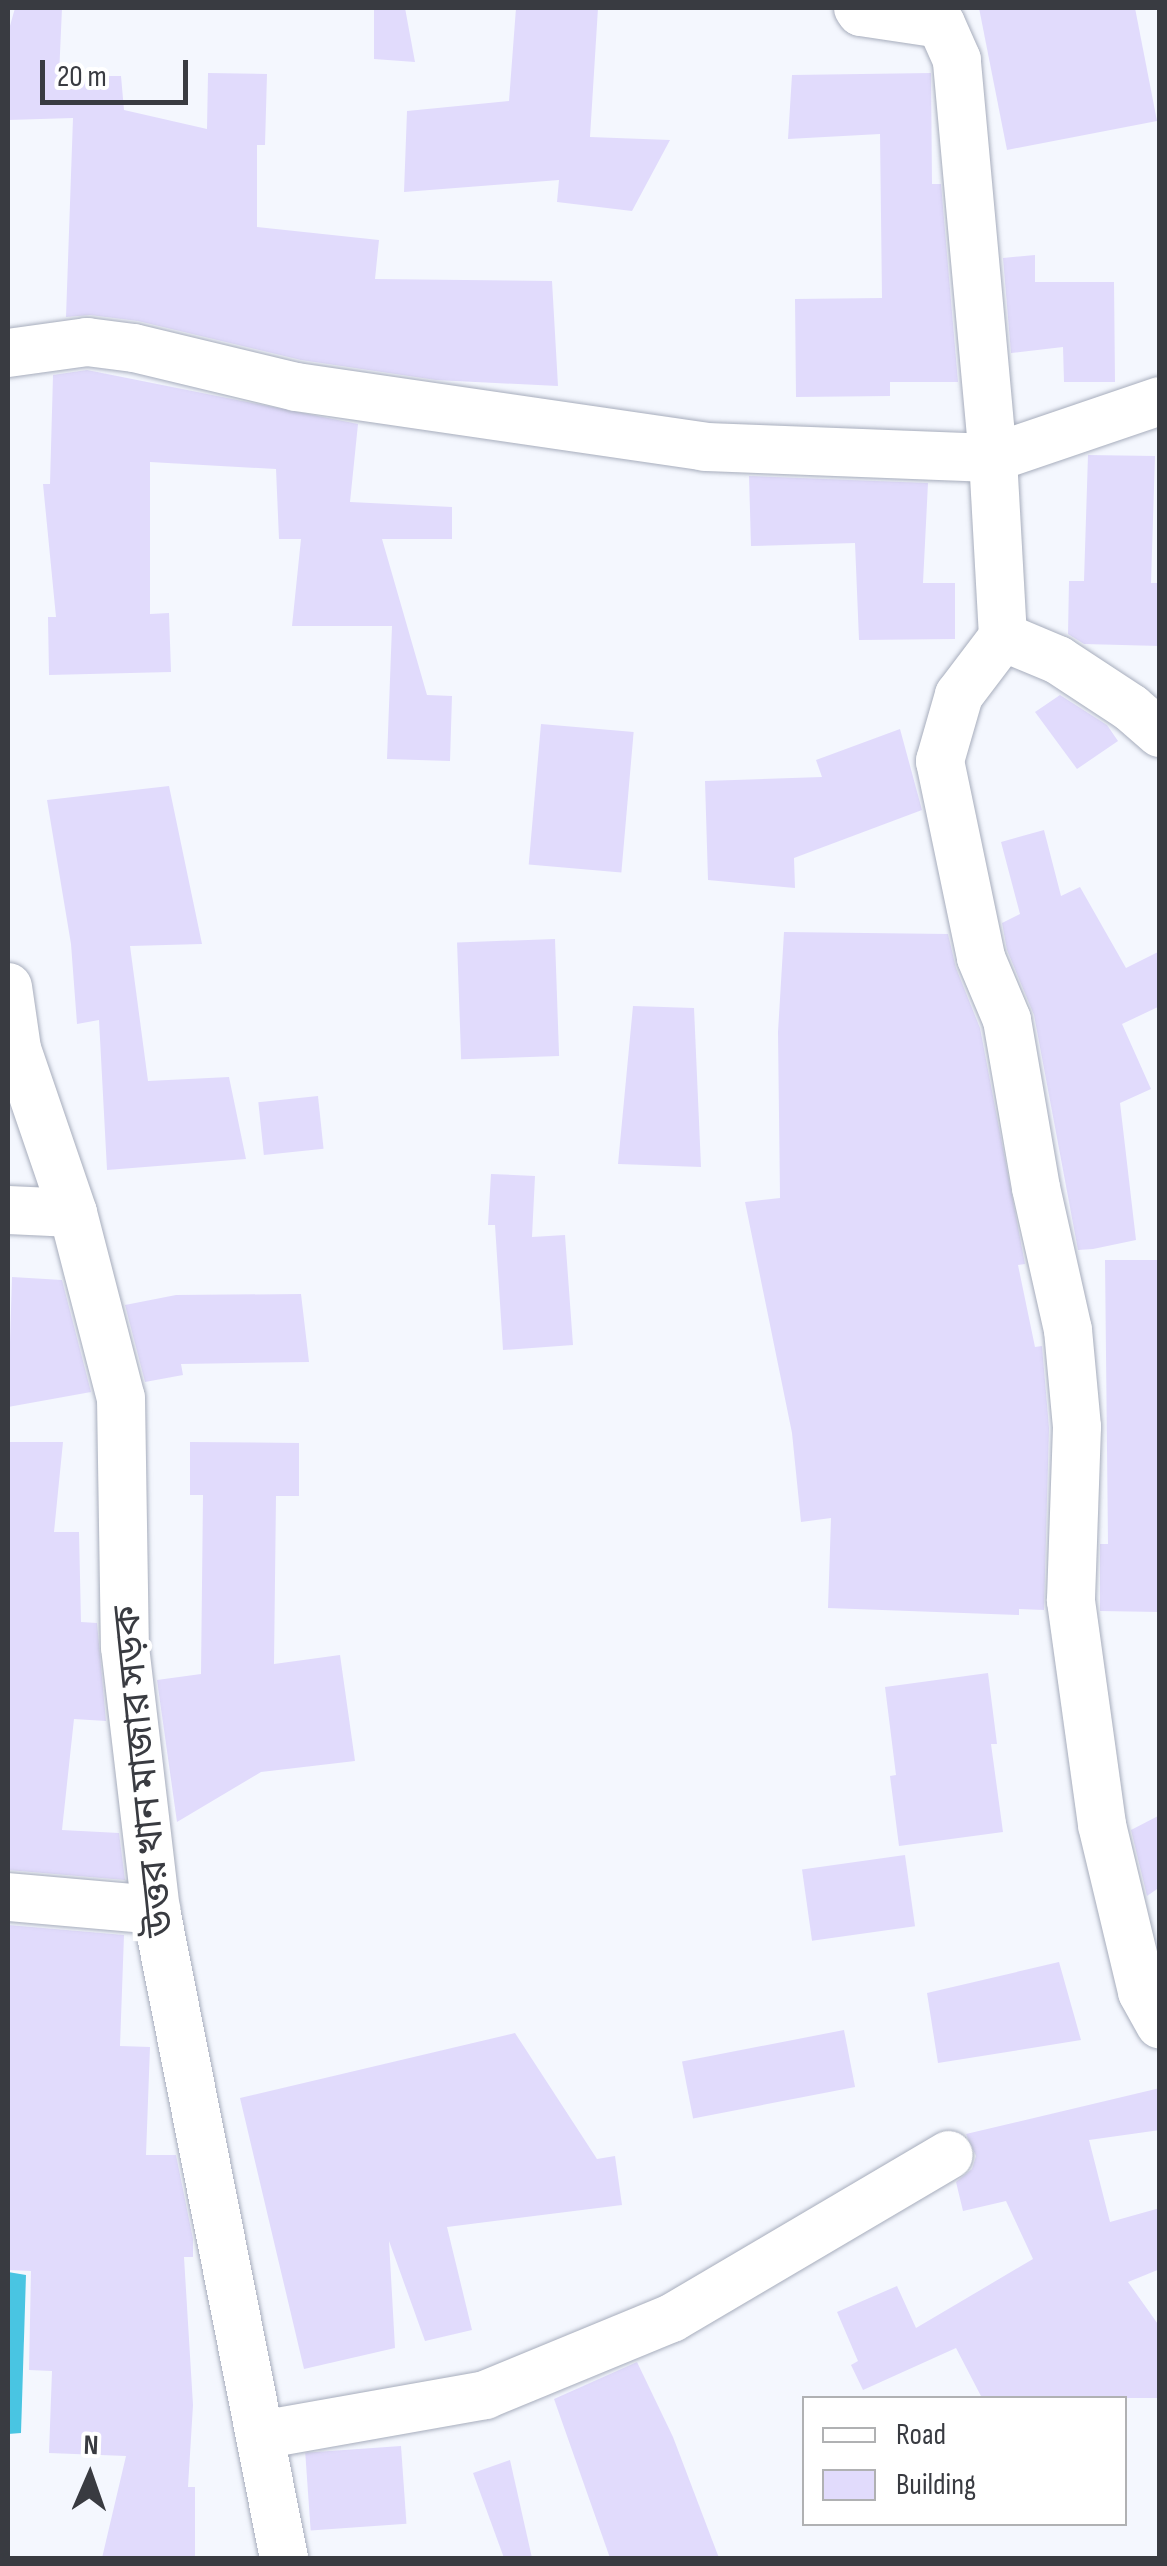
<!DOCTYPE html>
<html>
<head>
<meta charset="utf-8">
<style>
  body { margin:0 }
  #map { position:relative; width:1167px; height:2566px; overflow:hidden; background:#f4f7fe; font-family:"Sofia Sans Condensed","Noto Sans Bengali",sans-serif }
  div>[style] { position:absolute }
  .water>* { inset:0; background:#49c5e2 }
  .building>* { inset:0; background:#e1dbfc; transform-origin:0 0 }
  .roads { filter:drop-shadow(0 0 2px #a7adbc) drop-shadow(0 0 2px #a7adbc) }
  .minor>* { height:48px; margin:-24px; padding:0 24px; transform-origin:24px; border-radius:24px; background:#fff }
  span { translate:-50% -50%; white-space:nowrap; text-align:center; line-height:1.15; -webkit-text-stroke:10px #fff; paint-order:stroke }
  .street-label { font-size:38px; color:#393b41 }
  .frame { position:absolute; inset:0; border:10px solid #393b41; pointer-events:none }
  .legend { position:absolute; left:802px; top:2396px; width:325px; height:130px; box-sizing:border-box; background:#fff; border:2px solid #b0b1b3; margin:0; padding:12px 18px; list-style:none; font-size:30px; color:#393b41 }
  .legend li { display:flex; align-items:center; gap:20px; height:50px }
  .legend b { width:50px; border:2px solid #b0b1b3 }
  .north { position:absolute; left:40px; top:2426px; width:100px; height:100px; -webkit-text-stroke:8px #fff; paint-order:stroke; rotate:2deg; font-size:28px; font-weight:700; line-height:40px; text-align:center; color:#393b41 }
  .north::after { content:''; display:block; margin:auto; width:35px; height:45px; background:#393b41; clip-path:polygon(50% 0,100% 100%,50% 72%,0 100%) }
  .scale { position:absolute; left:40px; top:60px; width:148px; height:45px; box-sizing:border-box; border:5px solid #393b41; border-top:0; padding-left:12px; font-size:30px; line-height:35px; white-space:nowrap; color:#393b41; -webkit-text-stroke:8px #fff; paint-order:stroke }
</style>
</head>
<body>
<div id="map">
  <div class="water">
    <i style="clip-path:polygon(8px 2272px,26px 2275px,21px 2433px,8px 2434px)"></i>
  </div>
  <div class="building">
    <i style="clip-path:polygon(15px 8px,62px 8px,59px 76px,121px 76px,124px 110px,207px 129px,208px 73px,267px 74px,265px 145px,257px 145px,257px 227px,379px 240px,375px 279px,552px 281px,558px 386px,436px 380px,301px 360px,138px 321px,90px 315px,66px 317px,73px 118px,8px 120px,8px 33px)"></i>
    <i style="clip-path:polygon(374px 8px,405px 8px,415px 62px,374px 59px)"></i>
    <i style="clip-path:polygon(516px 8px,598px 8px,590px 137px,670px 140px,632px 211px,557px 202px,559px 180px,404px 192px,407px 111px,509px 101px)"></i>
    <i style="clip-path:polygon(979px 8px,1135px 8px,1157px 121px,1007px 150px)"></i>
    <i style="clip-path:polygon(931px 73px,932px 184px,941px 184px,958px 382px,890px 382px,890px 396px,796px 397px,795px 299px,882px 298px,880px 134px,788px 139px,792px 75px)"></i>
    <i style="clip-path:polygon(1035px 255px,1035px 282px,1114px 282px,1115px 382px,1064px 382px,1063px 347px,1011px 353px,1003px 258px)"></i>
    <i style="clip-path:polygon(87px 370px,358px 424px,350px 502px,452px 507px,452px 539px,382px 539px,427px 695px,452px 696px,450px 761px,387px 759px,392px 626px,292px 626px,301px 539px,279px 539px,276px 469px,150px 462px,150px 614px,169px 613px,171px 672px,49px 675px,48px 617px,56px 617px,43px 484px,50px 484px,53px 375px)"></i>
    <i style="clip-path:polygon(1088px 455px,1155px 456px,1151px 583px,1160px 583px,1160px 646px,1084px 644px,1068px 634px,1069px 581px,1084px 581px)"></i>
    <i style="clip-path:polygon(749px 476px,928px 483px,923px 583px,955px 583px,955px 639px,859px 640px,855px 543px,751px 546px)"></i>
    <i style="clip-path:polygon(1060px 695px,1107px 725px,1118px 741px,1077px 769px,1035px 712px)"></i>
    <i style="left:541px;top:724px;width:93px;height:141px;rotate:5deg"></i>
    <i style="clip-path:polygon(900px 729px,922px 810px,794px 858px,795px 888px,708px 880px,705px 781px,822px 777px,816px 760px)"></i>
    <i style="clip-path:polygon(169px 786px,202px 944px,130px 946px,148px 1081px,229px 1077px,246px 1159px,107px 1170px,99px 1020px,77px 1024px,71px 944px,47px 800px)"></i>
    <i style="clip-path:polygon(1044px 830px,1061px 896px,1080px 887px,1126px 968px,1160px 951px,1160px 1006px,1122px 1024px,1151px 1089px,1120px 1103px,1136px 1240px,1093px 1249px,1078px 1250px,1034px 1015px,1007px 950px,1002px 923px,1020px 914px,1001px 842px)"></i>
    <i style="clip-path:polygon(784px 932px,948px 934px,956px 968px,980px 1028px,1025px 1264px,1018px 1265px,1035px 1347px,1042px 1346px,1049px 1428px,1044px 1610px,1019px 1609px,1019px 1615px,828px 1608px,831px 1518px,801px 1522px,792px 1433px,745px 1202px,780px 1198px,778px 1032px)"></i>
    <i style="left:555px;top:939px;width:117px;height:98px;rotate:88deg"></i>
    <i style="clip-path:polygon(633px 1006px,694px 1008px,701px 1167px,618px 1164px)"></i>
    <i style="left:318px;top:1096px;width:53px;height:60px;rotate:84deg"></i>
    <i style="clip-path:polygon(491px 1174px,535px 1176px,532px 1237px,565px 1235px,573px 1345px,503px 1350px,495px 1225px,488px 1225px)"></i>
    <i style="clip-path:polygon(1105px 1260px,1160px 1260px,1160px 1612px,1100px 1611px,1100px 1544px,1108px 1544px)"></i>
    <i style="clip-path:polygon(12px 1277px,62px 1280px,91px 1392px,8px 1407px)"></i>
    <i style="clip-path:polygon(301px 1294px,309px 1362px,181px 1364px,183px 1375px,145px 1382px,125px 1305px,176px 1295px)"></i>
    <i style="clip-path:polygon(8px 1442px,63px 1442px,54px 1532px,79px 1532px,81px 1622px,97px 1623px,106px 1721px,74px 1719px,62px 1830px,119px 1833px,125px 1880px,8px 1870px)"></i>
    <i style="clip-path:polygon(190px 1442px,299px 1443px,299px 1496px,276px 1496px,274px 1664px,340px 1655px,355px 1761px,261px 1772px,177px 1822px,157px 1680px,201px 1674px,203px 1495px,190px 1495px)"></i>
    <i style="clip-path:polygon(988px 1673px,997px 1744px,991px 1744px,1003px 1832px,899px 1846px,890px 1776px,896px 1775px,885px 1687px)"></i>
    <i style="clip-path:polygon(1160px 1815px,1160px 1887px,1147px 1896px,1131px 1830px)"></i>
    <i style="left:905px;top:1855px;width:72px;height:104px;rotate:82deg"></i>
    <i style="clip-path:polygon(8px 1925px,124px 1935px,120px 2046px,150px 2047px,146px 2155px,176px 2155px,193px 2239px,193px 2257px,184px 2257px,193px 2405px,188px 2487px,195px 2487px,195px 2558px,102px 2558px,126px 2456px,49px 2453px,52px 2371px,29px 2370px,31px 2271px,8px 2270px)"></i>
    <i style="clip-path:polygon(1059px 1962px,1081px 2040px,938px 2063px,927px 1993px)"></i>
    <i style="left:844px;top:2030px;width:58px;height:165px;rotate:79deg"></i>
    <i style="clip-path:polygon(515px 2033px,597px 2159px,615px 2156px,622px 2205px,447px 2227px,472px 2330px,425px 2341px,389px 2241px,395px 2348px,304px 2369px,240px 2098px)"></i>
    <i style="clip-path:polygon(1160px 2088px,1160px 2130px,1089px 2140px,1110px 2222px,1160px 2208px,1160px 2269px,1128px 2282px,1160px 2327px,1160px 2398px,982px 2398px,956px 2348px,863px 2390px,851px 2365px,858px 2361px,837px 2312px,897px 2286px,916px 2328px,1033px 2259px,1006px 2201px,963px 2211px,956px 2182px,972px 2169px,976px 2156px,966px 2134px)"></i>
    <i style="clip-path:polygon(637px 2362px,673px 2437px,719px 2558px,610px 2558px,554px 2399px)"></i>
    <i style="left:401px;top:2446px;width:78px;height:96px;rotate:86deg"></i>
    <i style="clip-path:polygon(510px 2460px,532px 2558px,504px 2558px,473px 2473px)"></i>
  </div>
  <div class="roads">
    <div class="minor">
      <i style="left:8px;top:353px;width:80px;rotate:-7.9deg"></i>
      <i style="left:87px;top:342px;width:47px;rotate:7.3deg"></i>
      <i style="left:134px;top:348px;width:167px;rotate:13.5deg"></i>
      <i style="left:296px;top:387px;width:413px;rotate:8.3deg"></i>
      <i style="left:705px;top:447px;width:288px;rotate:2.2deg"></i>
      <i style="left:993px;top:458px;width:400px;rotate:-95.2deg"></i>
      <i style="left:957px;top:60px;width:39px;rotate:-114deg"></i>
      <i style="left:941px;top:24px;width:81px;rotate:-171.5deg"></i>
      <i style="left:861px;top:12px;width:5px;rotate:-127deg"></i>
      <i style="left:1160px;top:401px;width:176px;rotate:161.2deg"></i>
      <i style="left:993px;top:458px;width:179px;rotate:86.8deg"></i>
      <i style="left:1003px;top:637px;width:60px;rotate:22.7deg"></i>
      <i style="left:1058px;top:660px;width:87px;rotate:33.3deg"></i>
      <i style="left:1131px;top:708px;width:38px;rotate:41deg"></i>
      <i style="left:1003px;top:637px;width:73px;rotate:127.2deg"></i>
      <i style="left:959px;top:695px;width:69px;rotate:106.1deg"></i>
      <i style="left:940px;top:761px;width:201px;rotate:78.2deg"></i>
      <i style="left:981px;top:958px;width:67px;rotate:67.2deg"></i>
      <i style="left:1007px;top:1020px;width:170px;rotate:80.2deg"></i>
      <i style="left:1036px;top:1188px;width:146px;rotate:77.3deg"></i>
      <i style="left:1068px;top:1330px;width:97px;rotate:84.7deg"></i>
      <i style="left:1077px;top:1427px;width:174px;rotate:92deg"></i>
      <i style="left:1071px;top:1601px;width:226px;rotate:82.1deg"></i>
      <i style="left:1102px;top:1825px;width:172px;rotate:76.5deg"></i>
      <i style="left:1142px;top:1992px;width:37px;rotate:61deg"></i>
      <i style="left:8px;top:987px;width:63px;rotate:81.7deg"></i>
      <i style="left:17px;top:1049px;width:173px;rotate:71.1deg"></i>
      <i style="left:73px;top:1213px;width:191px;rotate:75.5deg"></i>
      <i style="left:121px;top:1398px;width:249px;rotate:89.1deg"></i>
      <i style="left:125px;top:1647px;width:265px;rotate:83.3deg"></i>
      <i style="left:156px;top:1910px;width:661px;rotate:78.83deg"></i>
      <i style="left:8px;top:1210px;width:65px;rotate:2.6deg"></i>
      <i style="left:8px;top:1897px;width:149px;rotate:5deg"></i>
      <i style="left:261px;top:2435px;width:228px;rotate:-10.1deg"></i>
      <i style="left:485px;top:2395px;width:202px;rotate:-22.4deg"></i>
      <i style="left:672px;top:2318px;width:321px;rotate:-30.5deg"></i>
    </div>
  </div>
  <div class="street-label">
    <span style="left:144px;top:1771px;rotate:-96deg">উত্তর খান মাজার সড়ক</span>
  </div>
  <div class="frame"></div>
  <ul class="legend">
  <li><b style="height:12px;background:#fff"></b>Road</li>
  <li><b style="height:28px;background:#e1dbfc"></b>Building</li>
  </ul>
  <div class="north">N</div>
  <div class="scale">20 m</div>
</div>
</body>
</html>
